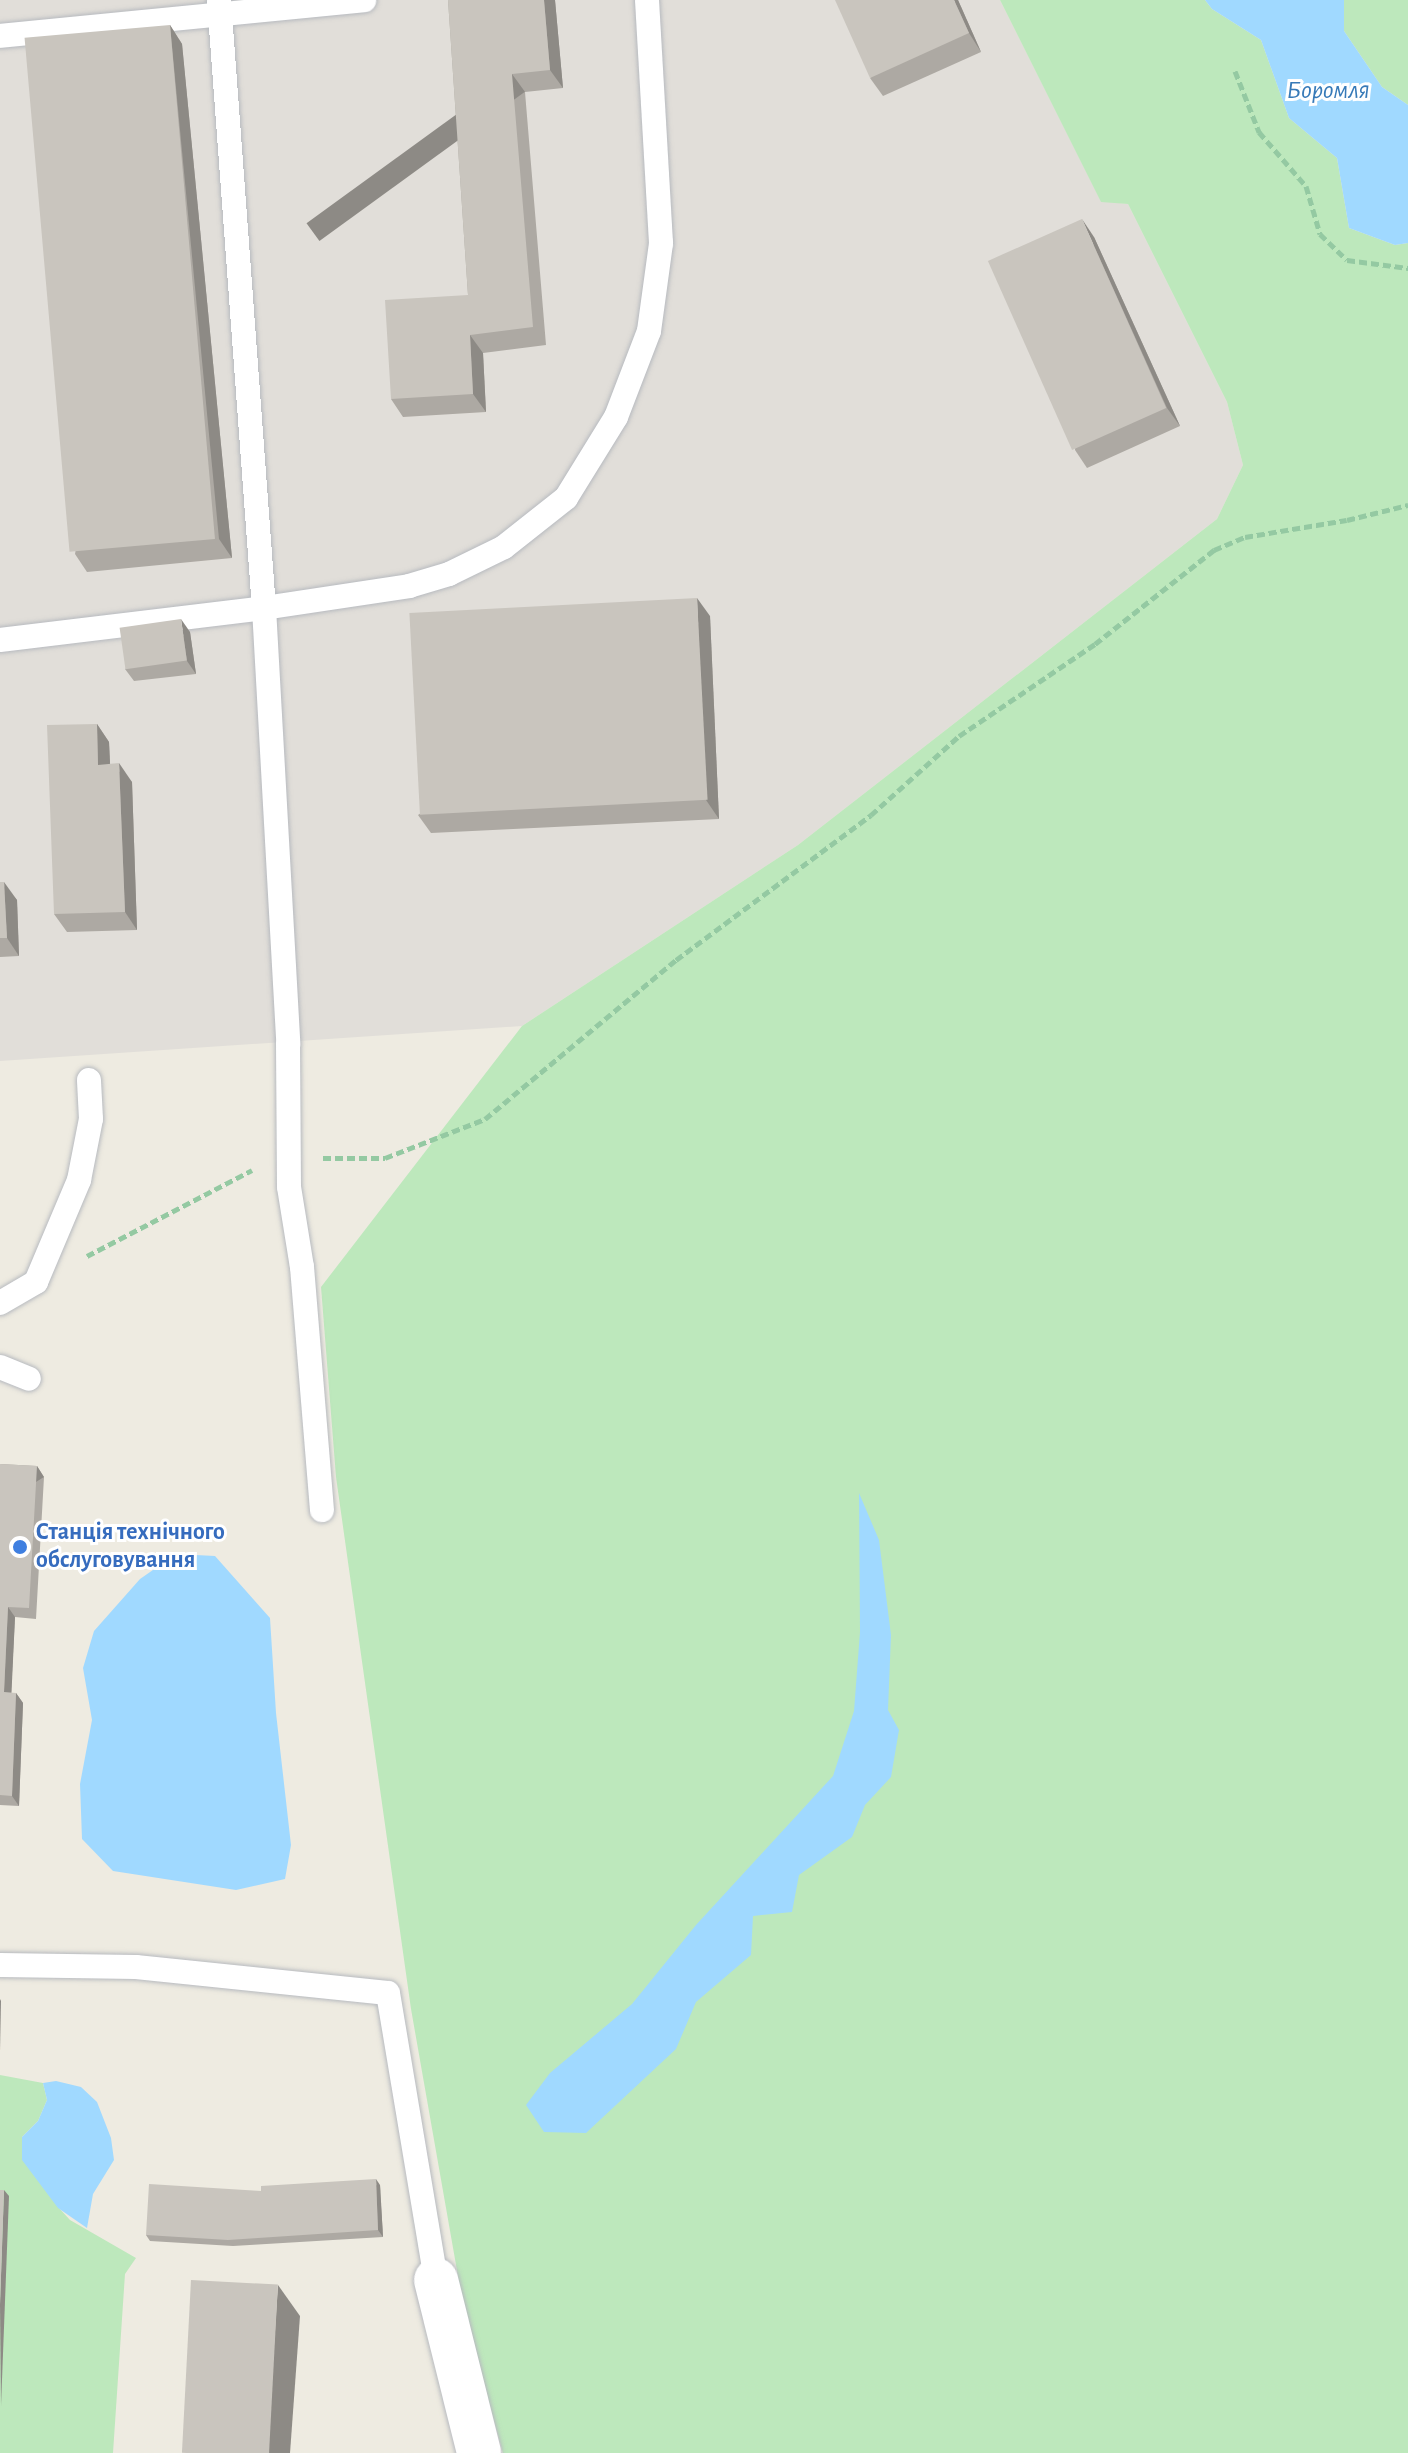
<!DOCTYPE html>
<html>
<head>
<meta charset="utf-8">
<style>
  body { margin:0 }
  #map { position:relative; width:1408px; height:2453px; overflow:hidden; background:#eeebe1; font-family:"Alegreya Sans",sans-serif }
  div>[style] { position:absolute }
  .industrial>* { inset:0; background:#e1ded9 }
  .green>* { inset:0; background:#bde8bc }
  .water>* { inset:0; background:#a0d9ff }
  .path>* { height:5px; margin-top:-2.5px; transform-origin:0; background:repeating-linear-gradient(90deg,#94c9a2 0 8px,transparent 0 12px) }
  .roads { filter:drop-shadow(0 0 2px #b7babf) drop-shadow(0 0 2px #b7babf) }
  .service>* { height:24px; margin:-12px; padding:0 12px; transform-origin:12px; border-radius:12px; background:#fff }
  .minor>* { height:44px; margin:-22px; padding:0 22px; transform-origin:22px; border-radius:22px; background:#fff }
  .wall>* { inset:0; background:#ada9a3 }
  .shaded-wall>* { inset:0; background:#8d8a85; transform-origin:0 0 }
  .building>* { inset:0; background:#c9c5be; transform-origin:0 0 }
  .dots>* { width:22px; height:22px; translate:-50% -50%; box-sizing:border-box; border:4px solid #fff; border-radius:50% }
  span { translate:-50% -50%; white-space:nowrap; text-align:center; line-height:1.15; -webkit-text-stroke:6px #fff; paint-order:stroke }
  .shop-label { font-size:24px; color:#366cbe; font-weight:700 }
  .left { translate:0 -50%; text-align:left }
  .water-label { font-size:26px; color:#377ab8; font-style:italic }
</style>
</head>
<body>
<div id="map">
  <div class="industrial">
    <i style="clip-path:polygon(0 0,1000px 0,1101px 201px,1128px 204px,1227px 402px,1243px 465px,1217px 519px,798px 845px,522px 1026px,0 1061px)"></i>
  </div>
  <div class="green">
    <i style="clip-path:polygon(1000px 0,1205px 0,1212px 9px,1261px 40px,1289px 118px,1337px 158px,1349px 228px,1395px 245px,1408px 243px,1408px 2453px,503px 2453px,465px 2316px,411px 2009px,336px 1477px,321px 1287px,522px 1026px,798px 845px,1217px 519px,1243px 465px,1227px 402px,1128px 204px,1101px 202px)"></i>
    <i style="clip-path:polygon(1344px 0,1408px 0,1408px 105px,1382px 87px,1344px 31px)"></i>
    <i style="clip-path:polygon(0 2075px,43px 2083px,47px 2100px,38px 2121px,22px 2137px,22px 2159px,58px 2207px,70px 2220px,136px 2258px,125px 2274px,113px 2453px,0 2453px)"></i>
  </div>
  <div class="water">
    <i style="clip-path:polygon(1205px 0,1344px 0,1344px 31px,1382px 87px,1408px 105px,1408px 243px,1395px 245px,1349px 228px,1337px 158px,1289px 118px,1261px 40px,1212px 9px)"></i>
    <i style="clip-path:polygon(859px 1493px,879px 1540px,891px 1635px,888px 1710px,899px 1730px,891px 1777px,865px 1805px,852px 1837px,799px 1875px,792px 1912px,753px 1916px,751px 1955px,696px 2002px,676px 2049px,586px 2133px,544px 2132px,526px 2105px,550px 2073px,632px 2004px,696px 1925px,833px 1776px,854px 1711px,860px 1632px)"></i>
    <i style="clip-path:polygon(176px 1554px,215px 1556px,270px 1618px,276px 1713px,291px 1845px,285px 1879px,236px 1890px,113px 1871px,82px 1839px,80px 1784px,92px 1720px,83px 1668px,94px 1631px,140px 1579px)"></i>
    <i style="clip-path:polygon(56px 2081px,81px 2087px,97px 2102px,111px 2138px,114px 2160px,93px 2194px,87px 2228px,58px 2208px,22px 2160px,22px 2137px,38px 2121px,47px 2100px,43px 2083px)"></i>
  </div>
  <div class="path">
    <i style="left:1235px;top:71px;width:66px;rotate:68.5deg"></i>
    <i style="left:1259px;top:132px;width:72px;rotate:49deg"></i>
    <i style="left:1306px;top:186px;width:50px;rotate:73.7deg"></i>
    <i style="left:1320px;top:234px;width:37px;rotate:44deg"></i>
    <i style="left:1347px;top:260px;width:62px;rotate:7.5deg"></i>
    <i style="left:323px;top:1158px;width:62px"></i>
    <i style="left:385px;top:1158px;width:107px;rotate:-21.3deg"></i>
    <i style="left:485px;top:1119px;width:249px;rotate:-39.8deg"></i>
    <i style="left:676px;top:960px;width:243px;rotate:-36.6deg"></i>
    <i style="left:871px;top:815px;width:118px;rotate:-41.9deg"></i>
    <i style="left:959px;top:736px;width:164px;rotate:-34.1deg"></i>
    <i style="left:1095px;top:644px;width:152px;rotate:-38.3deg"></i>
    <i style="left:1214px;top:550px;width:34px;rotate:-23deg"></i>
    <i style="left:1245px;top:537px;width:103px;rotate:-9.5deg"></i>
    <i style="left:1347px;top:520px;width:63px;rotate:-13.8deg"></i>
    <i style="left:87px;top:1256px;width:186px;rotate:-27.5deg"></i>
  </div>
  <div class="roads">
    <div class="service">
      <i style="left:219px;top:0;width:610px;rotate:85.77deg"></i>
      <i style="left:264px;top:608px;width:437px;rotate:86.8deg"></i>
      <i style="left:288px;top:1044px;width:143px;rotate:89.6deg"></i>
      <i style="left:289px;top:1187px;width:81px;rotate:80.8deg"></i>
      <i style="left:302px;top:1267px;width:244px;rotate:85.3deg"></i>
      <i style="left:0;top:36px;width:366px;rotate:-5.6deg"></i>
      <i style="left:0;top:640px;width:266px;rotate:-6.9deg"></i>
      <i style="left:264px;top:608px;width:147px;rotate:-8.6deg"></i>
      <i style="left:409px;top:586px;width:42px;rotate:-16.7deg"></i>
      <i style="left:449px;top:574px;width:61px;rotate:-26.1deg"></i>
      <i style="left:504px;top:547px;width:79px;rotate:-38.3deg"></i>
      <i style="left:566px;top:498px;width:95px;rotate:-58.3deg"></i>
      <i style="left:616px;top:417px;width:92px;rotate:-69deg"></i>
      <i style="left:649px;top:331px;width:89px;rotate:-82.2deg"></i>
      <i style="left:661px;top:243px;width:243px;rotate:-93.3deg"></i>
      <i style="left:0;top:1303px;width:42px;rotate:-30.3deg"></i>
      <i style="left:36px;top:1282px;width:111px;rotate:-67.1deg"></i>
      <i style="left:79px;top:1180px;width:62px;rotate:-78.9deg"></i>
      <i style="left:91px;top:1119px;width:39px;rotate:-93deg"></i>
      <i style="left:0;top:1367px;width:31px;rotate:22deg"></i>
      <i style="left:0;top:1965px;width:136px;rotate:0.8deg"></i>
      <i style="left:136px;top:1967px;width:253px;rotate:5.9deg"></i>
      <i style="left:388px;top:1993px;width:291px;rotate:80.5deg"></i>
    </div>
    <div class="minor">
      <i style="left:436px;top:2280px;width:178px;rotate:76deg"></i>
    </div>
  </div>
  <div class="wall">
    <i style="clip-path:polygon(448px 0,555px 0,563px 88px,525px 92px,546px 345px,483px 353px,486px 412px,403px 417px,391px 399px,468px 295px)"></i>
    <i style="clip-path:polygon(958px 0,981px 52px,883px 96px,870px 78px)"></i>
    <i style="clip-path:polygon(170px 25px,182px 44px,232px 558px,87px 572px,75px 554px)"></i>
    <i style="clip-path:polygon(1094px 237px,1180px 426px,1087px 468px,1075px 450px)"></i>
    <i style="clip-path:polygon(710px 616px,719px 819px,431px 833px,418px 815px)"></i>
    <i style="clip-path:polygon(190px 632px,196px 674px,134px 681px,125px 669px)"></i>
    <i style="clip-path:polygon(97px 724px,109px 742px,110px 764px,132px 782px,137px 930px,67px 932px,54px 914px)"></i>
    <i style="clip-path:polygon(0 882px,17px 900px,19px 956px,0 957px)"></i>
    <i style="clip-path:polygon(0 1464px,37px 1466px,44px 1477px,36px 1619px,15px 1617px,11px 1693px,16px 1693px,23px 1703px,19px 1806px,0 1805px)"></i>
    <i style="clip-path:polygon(380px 2185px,383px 2237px,233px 2246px,150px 2241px,146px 2235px,261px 2191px)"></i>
  </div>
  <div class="shaded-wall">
    <i style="clip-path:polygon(544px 0,555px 0,563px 88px,550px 70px)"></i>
    <i style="clip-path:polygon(954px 0,958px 0,981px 52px,969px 33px)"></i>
    <i style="clip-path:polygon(170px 25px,182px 44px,232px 558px,219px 539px)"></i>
    <i style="left:512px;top:74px;width:22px;height:254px;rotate:54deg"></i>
    <i style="clip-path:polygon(1082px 219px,1094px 237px,1180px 426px,1167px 408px)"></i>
    <i style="clip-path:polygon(470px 335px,483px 353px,486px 412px,473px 394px)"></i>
    <i style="clip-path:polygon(697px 598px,710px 616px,719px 819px,706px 800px)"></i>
    <i style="clip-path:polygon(181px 619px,190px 632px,196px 674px,187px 661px)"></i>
    <i style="clip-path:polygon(97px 724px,109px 742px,111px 783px,98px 765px)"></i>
    <i style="clip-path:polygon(119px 763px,132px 782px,137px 930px,125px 912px)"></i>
    <i style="clip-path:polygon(4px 882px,17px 900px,19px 956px,7px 938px)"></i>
    <i style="left:37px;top:1466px;width:13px;height:142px;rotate:58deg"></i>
    <i style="clip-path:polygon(8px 1607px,15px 1617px,11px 1703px,4px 1692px)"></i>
    <i style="clip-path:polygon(16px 1693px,23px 1703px,19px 1806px,12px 1796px)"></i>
    <i style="clip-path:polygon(0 1999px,1px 2001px,0 2051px)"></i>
    <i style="clip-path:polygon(376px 2179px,380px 2185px,383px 2237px,378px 2230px)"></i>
    <i style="clip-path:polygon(4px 2190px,9px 2196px,1px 2406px,0 2304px)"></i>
    <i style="clip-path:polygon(278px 2285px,300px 2316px,290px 2453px,267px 2453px)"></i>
  </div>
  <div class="building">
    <i style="clip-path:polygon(448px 0,544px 0,550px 70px,512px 74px,533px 327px,470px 335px,473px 394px,391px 399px,385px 300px,468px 295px)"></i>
    <i style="clip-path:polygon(835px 0,954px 0,969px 33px,870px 78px)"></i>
    <i style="left:170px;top:25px;width:516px;height:146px;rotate:85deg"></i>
    <i style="left:1082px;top:219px;width:207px;height:103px;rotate:66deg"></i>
    <i style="left:697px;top:598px;width:202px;height:288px;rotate:87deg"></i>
    <i style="left:181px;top:619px;width:42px;height:62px;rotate:82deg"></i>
    <i style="clip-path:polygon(97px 724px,98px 765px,119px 763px,125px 912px,54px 914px,47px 725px)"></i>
    <i style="clip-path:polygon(0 882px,4px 882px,7px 938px,0 938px)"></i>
    <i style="clip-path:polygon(0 1464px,37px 1466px,29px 1608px,8px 1607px,4px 1692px,16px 1693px,12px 1796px,0 1795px)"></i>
    <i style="clip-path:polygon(376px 2179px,378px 2230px,228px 2240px,146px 2235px,149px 2184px,261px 2191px,261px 2186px)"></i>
    <i style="clip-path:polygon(0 2190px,4px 2190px,0 2304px)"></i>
    <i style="left:191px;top:2280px;width:87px;height:173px;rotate:3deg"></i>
  </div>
  <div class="dots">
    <i style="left:20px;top:1547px;background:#3f7fe0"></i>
  </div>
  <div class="shop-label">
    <span class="left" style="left:36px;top:1547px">Cтанція технічного<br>обслуговування</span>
  </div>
  <div class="water-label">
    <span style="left:1328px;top:91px">Боромля</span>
  </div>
</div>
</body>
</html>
